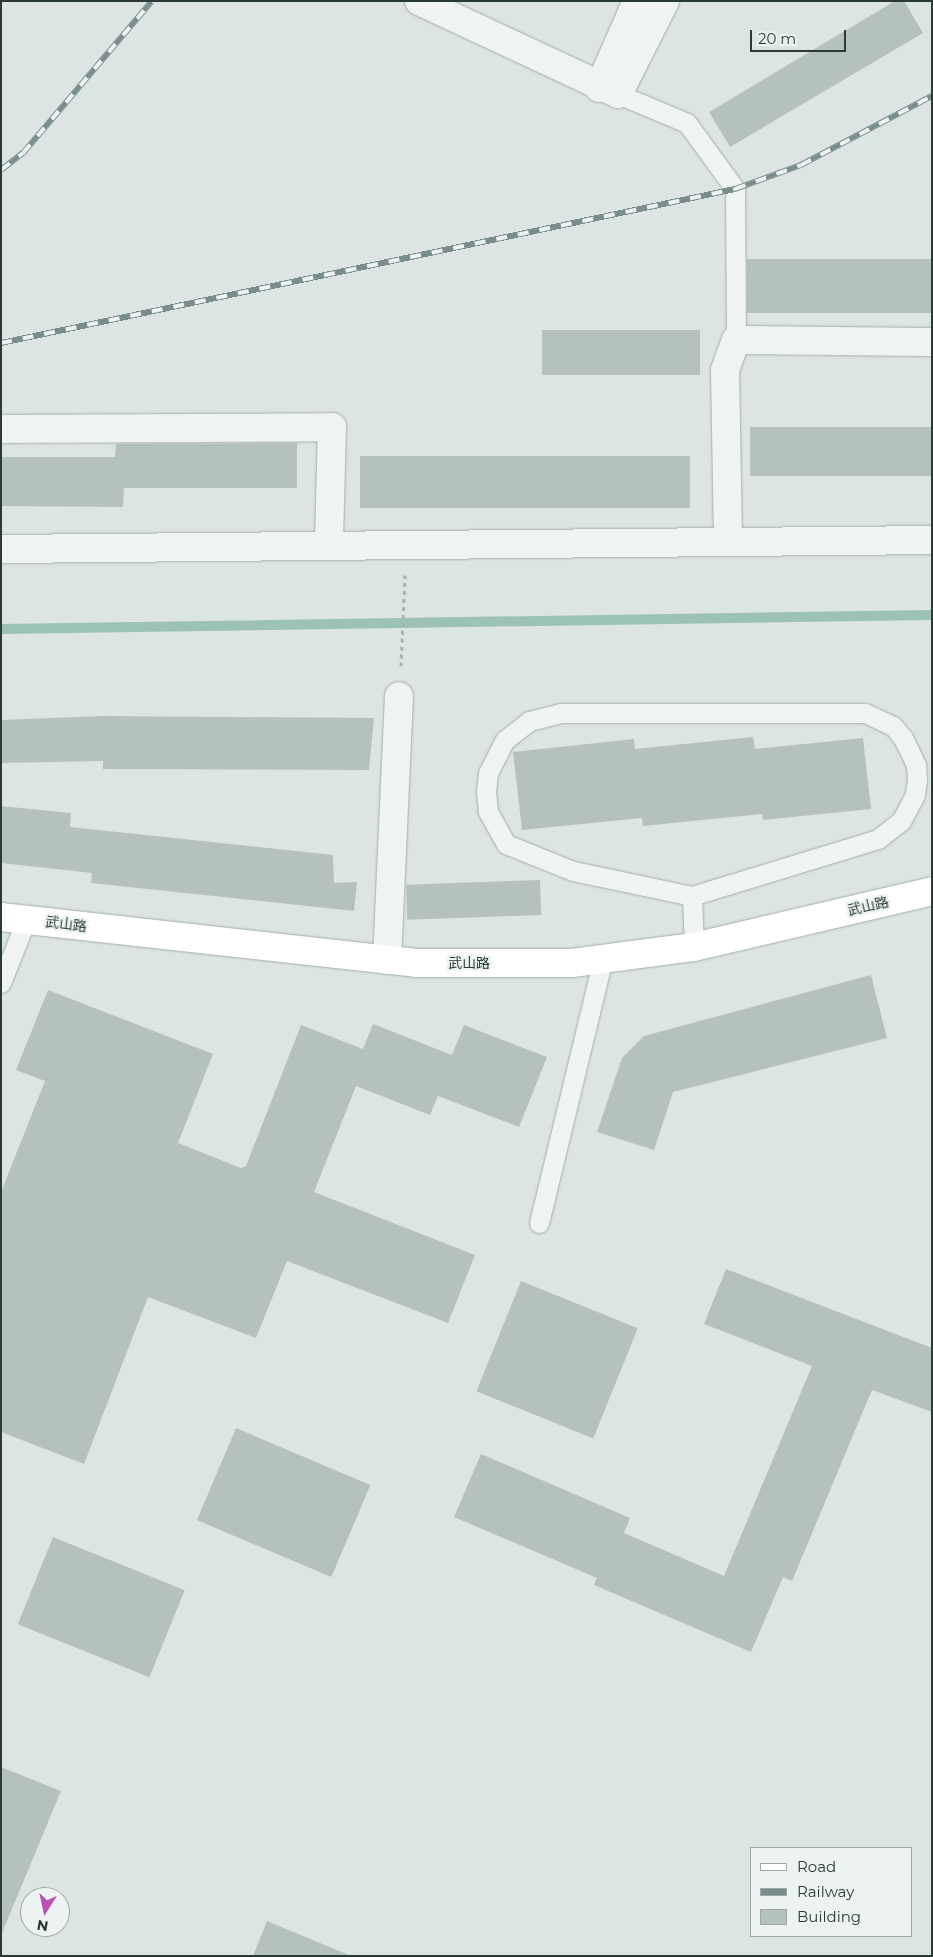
<!DOCTYPE html>
<html>
<head>
<meta charset="utf-8">
<style>
  body { margin:0 }
  #map { position:relative; width:933px; height:1957px; overflow:hidden; background:#dde5e4; font-family:Montserrat,"Noto Sans SC",sans-serif }
  div>[style] { position:absolute }
  .stream>* { height:10px; margin:-5px; padding:0 5px; transform-origin:5px; border-radius:5px; background:#9cc1b7 }
  .building>* { inset:0; background:#b5c1bf; transform-origin:0 0 }
  .path>* { height:3px; margin-top:-1.5px; transform-origin:0; background:repeating-linear-gradient(90deg,#a8b1af 0 4px,transparent 0 8px) }
  .roads { filter:drop-shadow(0 0 1px #a3aead) drop-shadow(0 0 1px #a3aead) }
  .service>* { height:19px; margin:-9.5px; padding:0 9.5px; transform-origin:9.5px; border-radius:9.5px; background:#eff4f3 }
  .minor>* { height:28px; margin:-14px; padding:0 14px; transform-origin:14px; border-radius:14px; background:#eff4f3 }
  .secondary>* { height:28px; margin:-14px; padding:0 14px; transform-origin:14px; border-radius:14px; background:#fff }
  .rail>* { height:5.5px; margin-top:-2.75px; transform-origin:0; background:repeating-linear-gradient(90deg,#ecf3f2 0 11px,#798d8a 0 22px); box-sizing:border-box; border-block:1px solid #798d8a }
  span { translate:-50% -50%; white-space:nowrap; text-align:center; line-height:1.15; -webkit-text-stroke:4.5px #ecf3f2; paint-order:stroke }
  .street-label { font-size:14px; color:#293a37 }
  .frame { position:absolute; inset:0; border:2px solid #293a37; pointer-events:none }
  .legend { position:absolute; left:750px; top:1847px; width:162px; height:90px; box-sizing:border-box; background:#ecf3f2; border:1px solid #9ea9a7; margin:0; padding:6px 9px; list-style:none; font-size:15px; color:#293a37 }
  .legend li { display:flex; align-items:center; gap:10px; height:25px }
  .legend b { width:25px; border:1px solid #9ea9a7 }
  .north { position:absolute; left:20px; top:1887px; width:50px; height:50px; box-sizing:border-box; background:#ecf3f2; border:1px solid #9ea9a7; border-radius:50%; rotate:190deg; font-size:14px; font-weight:700; line-height:20px; text-align:center; color:#293a37 }
  .north::after { content:''; display:block; margin:auto; width:18px; height:22px; background:#bc50b5; clip-path:polygon(50% 0,100% 100%,50% 72%,0 100%) }
  .scale { position:absolute; left:750px; top:30px; width:96px; height:22px; box-sizing:border-box; border:2px solid #293a37; border-top:0; padding-left:6px; font-size:15px; line-height:18px; white-space:nowrap; color:#293a37; -webkit-text-stroke:4px #ecf3f2; paint-order:stroke }
</style>
</head>
<body>
<div id="map">
  <div class="stream">
    <i style="left:1px;top:629px;width:931px;rotate:-0.86deg"></i>
  </div>
  <div class="building">
    <i style="clip-path:polygon(895px 1px,904px 1px,923px 33px,730px 147px,709px 112px)"></i>
    <i style="left:747px;top:259px;width:185px;height:54px"></i>
    <i style="left:542px;top:330px;width:158px;height:45px"></i>
    <i style="left:750px;top:427px;width:182px;height:49px"></i>
    <i style="clip-path:polygon(297px 443px,297px 488px,124px 488px,123px 507px,1px 506px,1px 457px,115px 457px,116px 444px)"></i>
    <i style="left:360px;top:456px;width:330px;height:52px"></i>
    <i style="clip-path:polygon(103px 716px,374px 718px,369px 770px,103px 769px,103px 761px,1px 763px,1px 720px)"></i>
    <i style="clip-path:polygon(753px 737px,755px 749px,863px 738px,871px 809px,763px 820px,762px 814px,643px 826px,642px 818px,522px 830px,513px 752px,634px 739px,635px 749px)"></i>
    <i style="clip-path:polygon(1px 806px,71px 813px,70px 827px,333px 855px,334px 883px,357px 882px,354px 911px,91px 883px,92px 873px,1px 863px)"></i>
    <i style="left:540px;top:880px;width:35px;height:134px;rotate:88deg"></i>
    <i style="clip-path:polygon(871px 975px,887px 1038px,673px 1092px,654px 1150px,597px 1132px,622px 1058px,644px 1036px)"></i>
    <i style="clip-path:polygon(48px 990px,213px 1054px,178px 1143px,241px 1168px,246px 1166px,301px 1025px,363px 1049px,373px 1024px,452px 1055px,464px 1025px,547px 1057px,519px 1127px,438px 1096px,430px 1115px,356px 1086px,314px 1192px,475px 1255px,448px 1323px,287px 1261px,256px 1338px,148px 1297px,84px 1464px,1px 1432px,1px 1192px,45px 1081px,16px 1070px)"></i>
    <i style="clip-path:polygon(726px 1269px,932px 1348px,932px 1412px,872px 1390px,792px 1581px,783px 1577px,751px 1652px,594px 1585px,597px 1578px,454px 1517px,481px 1454px,630px 1518px,624px 1533px,724px 1576px,812px 1366px,704px 1324px)"></i>
    <i style="left:521px;top:1281px;width:126px;height:119px;rotate:22deg"></i>
    <i style="left:236px;top:1428px;width:146px;height:100px;rotate:23deg"></i>
    <i style="left:53px;top:1537px;width:142px;height:94px;rotate:22deg"></i>
    <i style="clip-path:polygon(1px 1767px,61px 1791px,2px 1933px,1px 1933px)"></i>
    <i style="clip-path:polygon(267px 1921px,349px 1955px,349px 1956px,253px 1956px)"></i>
  </div>
  <div class="path">
    <i style="left:401px;top:666px;width:91px;rotate:-87.5deg"></i>
  </div>
  <div class="roads">
    <div class="service">
      <i style="left:618px;top:94px;width:75px;rotate:22.8deg"></i>
      <i style="left:687px;top:123px;width:82px;rotate:54deg"></i>
      <i style="left:735px;top:189px;width:151px;rotate:89.6deg"></i>
      <i style="left:692px;top:896px;width:122px;rotate:-168.1deg"></i>
      <i style="left:573px;top:871px;width:72px;rotate:-158.1deg"></i>
      <i style="left:506px;top:844px;width:38px;rotate:-119deg"></i>
      <i style="left:488px;top:811px;width:19px;rotate:-96deg"></i>
      <i style="left:486px;top:792px;width:19px;rotate:-84deg"></i>
      <i style="left:488px;top:773px;width:37px;rotate:-63deg"></i>
      <i style="left:505px;top:740px;width:31px;rotate:-38deg"></i>
      <i style="left:529px;top:721px;width:32px;rotate:-14deg"></i>
      <i style="left:560px;top:713px;width:305px"></i>
      <i style="left:865px;top:713px;width:31px;rotate:25deg"></i>
      <i style="left:893px;top:726px;width:16px;rotate:50deg"></i>
      <i style="left:903px;top:738px;width:30px;rotate:64deg"></i>
      <i style="left:916px;top:765px;width:15px;rotate:86deg"></i>
      <i style="left:917px;top:780px;width:15px;rotate:98deg"></i>
      <i style="left:915px;top:795px;width:30px;rotate:118deg"></i>
      <i style="left:901px;top:821px;width:29px;rotate:142deg"></i>
      <i style="left:878px;top:839px;width:195px;rotate:163deg"></i>
      <i style="left:692px;top:896px;width:51px;rotate:87.8deg"></i>
      <i style="left:1px;top:983px;width:68px;rotate:-68.4deg"></i>
      <i style="left:539px;top:1223px;width:273px;rotate:-76.4deg"></i>
    </div>
    <div class="minor">
      <i style="left:419px;top:1px;width:220px;rotate:25deg"></i>
      <i style="left:618px;top:94px;width:104px;rotate:-63.2deg"></i>
      <i style="left:599px;top:88px;width:95px;rotate:-66.4deg"></i>
      <i style="left:1px;top:429px;width:331px;rotate:-0.3deg"></i>
      <i style="left:332px;top:427px;width:118px;rotate:91.5deg"></i>
      <i style="left:728px;top:541px;width:171px;rotate:-91deg"></i>
      <i style="left:725px;top:370px;width:32px;rotate:-70deg"></i>
      <i style="left:736px;top:340px;width:196px;rotate:0.6deg"></i>
      <i style="left:1px;top:549px;width:931px;rotate:-0.55deg"></i>
      <i style="left:387px;top:960px;width:264px;rotate:-87.4deg"></i>
    </div>
    <div class="secondary">
      <i style="left:1px;top:917px;width:418px;rotate:6.3deg"></i>
      <i style="left:416px;top:963px;width:156px"></i>
      <i style="left:572px;top:963px;width:123px;rotate:-7.5deg"></i>
      <i style="left:694px;top:947px;width:244px;rotate:-13.2deg"></i>
    </div>
  </div>
  <div class="rail">
    <i style="left:1px;top:170px;width:28px;rotate:-38deg"></i>
    <i style="left:23px;top:153px;width:199px;rotate:-49.7deg"></i>
    <i style="left:1px;top:343px;width:750px;rotate:-11.85deg"></i>
    <i style="left:735px;top:189px;width:70px;rotate:-20deg"></i>
    <i style="left:801px;top:165px;width:148px;rotate:-27.8deg"></i>
  </div>
  <div class="street-label">
    <span style="left:868px;top:906px;rotate:-13deg">武山路</span>
    <span style="left:66px;top:924px;rotate:7deg">武山路</span>
    <span style="left:469px;top:963px">武山路</span>
  </div>
  <div class="frame"></div>
  <ul class="legend">
  <li><b style="height:6px;background:#fff"></b>Road</li>
  <li><b style="height:6px;background:#798d8a"></b>Railway</li>
  <li><b style="height:14px;background:#b5c1bf"></b>Building</li>
  </ul>
  <div class="north">N</div>
  <div class="scale">20 m</div>
</div>
</body>
</html>
